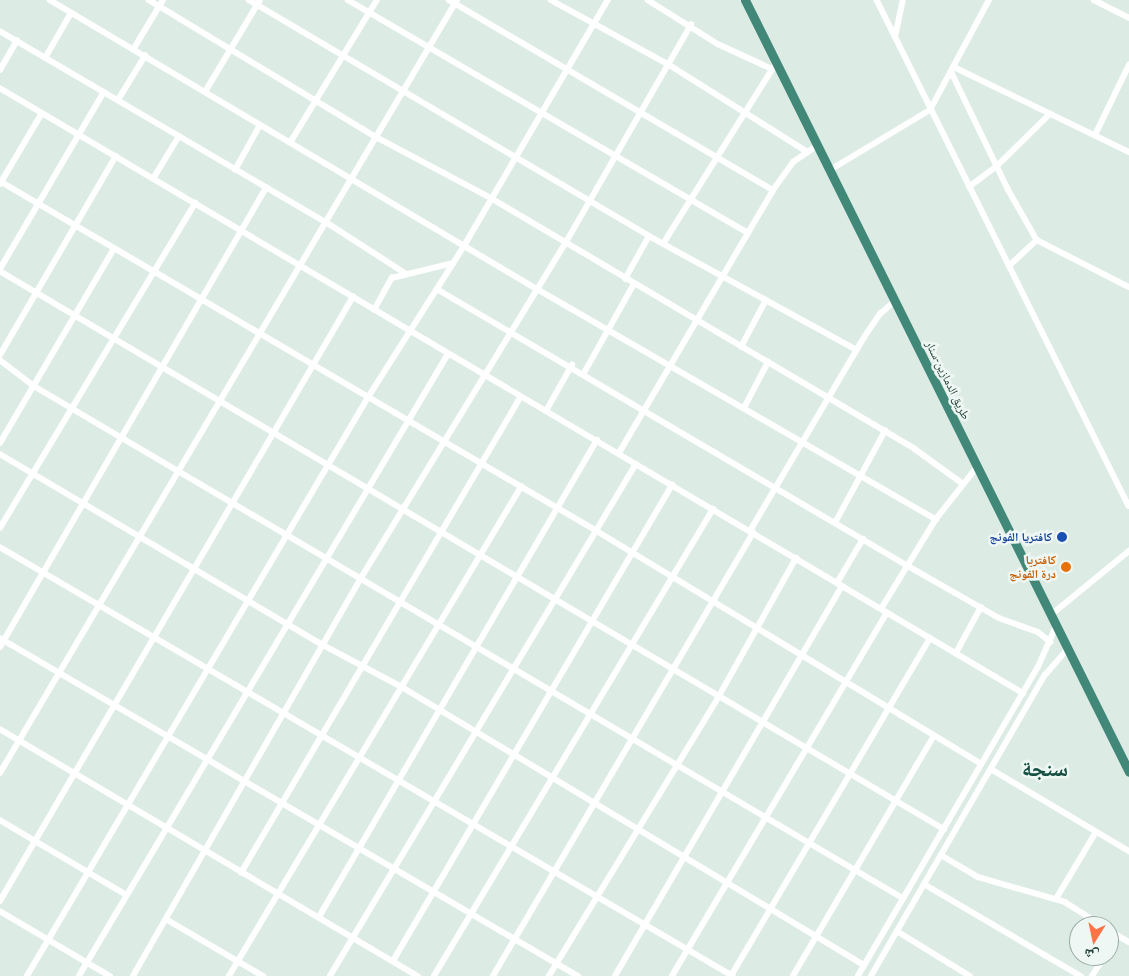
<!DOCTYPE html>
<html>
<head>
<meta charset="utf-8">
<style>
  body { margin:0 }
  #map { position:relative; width:1129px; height:976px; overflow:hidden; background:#ddebe5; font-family:"Open Sans","Noto Naskh Arabic",sans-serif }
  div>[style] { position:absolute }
  .minor>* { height:5.5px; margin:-2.75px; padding:0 2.75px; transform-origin:2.75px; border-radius:2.75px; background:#fff }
  .trunk>* { height:9px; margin:-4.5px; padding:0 4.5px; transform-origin:4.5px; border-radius:4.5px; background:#418878 }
  .dots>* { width:14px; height:14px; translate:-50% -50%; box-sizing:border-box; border:2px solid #eef7f3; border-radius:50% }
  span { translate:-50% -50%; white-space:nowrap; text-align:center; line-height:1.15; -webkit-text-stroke:5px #eef7f3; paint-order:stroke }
  .street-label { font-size:12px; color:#1d3c34 }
  .transit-label { font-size:12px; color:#164399; font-weight:700 }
  .right { translate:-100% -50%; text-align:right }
  .food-label { font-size:12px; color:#c56008; font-weight:700 }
  .town-label { font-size:22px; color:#175042; font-weight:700 }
  .north { position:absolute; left:1069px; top:916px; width:50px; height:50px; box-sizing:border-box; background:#eef7f3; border:1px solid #9aaca7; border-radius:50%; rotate:190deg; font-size:14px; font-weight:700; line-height:20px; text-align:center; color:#1d3c34 }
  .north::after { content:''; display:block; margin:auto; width:18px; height:22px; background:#ff7447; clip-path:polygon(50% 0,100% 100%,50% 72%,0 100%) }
</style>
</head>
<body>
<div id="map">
  <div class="minor">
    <i style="left:50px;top:0;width:566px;rotate:30.69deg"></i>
    <i style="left:537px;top:289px;width:461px;rotate:30deg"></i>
    <i style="left:149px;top:0;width:265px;rotate:31.1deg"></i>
    <i style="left:376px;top:137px;width:130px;rotate:27.9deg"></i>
    <i style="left:491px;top:198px;width:493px;rotate:30.6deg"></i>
    <i style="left:915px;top:449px;width:58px;rotate:35.9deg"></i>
    <i style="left:249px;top:0;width:464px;rotate:30.5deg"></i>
    <i style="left:649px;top:236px;width:237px;rotate:28.7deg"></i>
    <i style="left:348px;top:0;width:461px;rotate:30.2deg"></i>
    <i style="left:449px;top:0;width:376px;rotate:30.4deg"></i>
    <i style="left:551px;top:0;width:133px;rotate:28.7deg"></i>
    <i style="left:668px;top:64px;width:163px;rotate:32.2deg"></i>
    <i style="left:648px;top:0;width:83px;rotate:32.2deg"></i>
    <i style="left:718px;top:44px;width:60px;rotate:24.8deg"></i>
    <i style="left:877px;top:0;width:565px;rotate:63.53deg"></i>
    <i style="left:1094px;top:0;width:39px;rotate:27deg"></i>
    <i style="left:0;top:31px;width:378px;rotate:30.4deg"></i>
    <i style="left:326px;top:222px;width:94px;rotate:32.8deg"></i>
    <i style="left:895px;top:37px;width:38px;rotate:-78deg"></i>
    <i style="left:133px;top:50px;width:58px;rotate:-59deg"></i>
    <i style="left:45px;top:58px;width:52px;rotate:-60deg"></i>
    <i style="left:954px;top:67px;width:195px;rotate:25.9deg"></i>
    <i style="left:0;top:70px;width:34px;rotate:-60deg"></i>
    <i style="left:952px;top:73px;width:129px;rotate:64.2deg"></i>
    <i style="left:1008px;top:189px;width:59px;rotate:60.4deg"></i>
    <i style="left:1037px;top:240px;width:103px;rotate:27.1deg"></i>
    <i style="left:0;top:88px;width:1189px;rotate:30.6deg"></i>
    <i style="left:205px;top:92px;width:107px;rotate:-59.1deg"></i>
    <i style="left:118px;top:100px;width:52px;rotate:-58.5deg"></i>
    <i style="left:1095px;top:135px;width:78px;rotate:-64.1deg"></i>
    <i style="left:290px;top:143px;width:167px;rotate:-58.7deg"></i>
    <i style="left:235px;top:170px;width:51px;rotate:-60.9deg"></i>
    <i style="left:830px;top:170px;width:117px;rotate:-31deg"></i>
    <i style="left:930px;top:110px;width:125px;rotate:-61.8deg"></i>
    <i style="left:153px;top:179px;width:50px;rotate:-58.8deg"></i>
    <i style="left:0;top:181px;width:692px;rotate:30.38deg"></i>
    <i style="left:597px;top:531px;width:449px;rotate:31.2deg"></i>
    <i style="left:0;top:184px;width:82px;rotate:-59.4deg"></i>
    <i style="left:969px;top:187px;width:35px;rotate:-37deg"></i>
    <i style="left:997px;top:166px;width:74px;rotate:-44.5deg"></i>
    <i style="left:663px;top:244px;width:213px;rotate:-58deg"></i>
    <i style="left:1009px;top:266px;width:38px;rotate:-43deg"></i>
    <i style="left:0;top:269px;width:205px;rotate:-59.6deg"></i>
    <i style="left:0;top:271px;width:1097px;rotate:30.59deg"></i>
    <i style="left:625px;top:279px;width:49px;rotate:-60.8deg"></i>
    <i style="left:437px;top:289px;width:546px;rotate:30.46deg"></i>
    <i style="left:908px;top:566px;width:105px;rotate:29.7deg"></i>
    <i style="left:999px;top:618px;width:41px;rotate:19.7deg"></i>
    <i style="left:1038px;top:632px;width:16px;rotate:38deg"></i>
    <i style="left:374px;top:310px;width:37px;rotate:-61deg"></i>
    <i style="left:392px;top:278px;width:63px;rotate:-13.8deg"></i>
    <i style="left:741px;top:347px;width:53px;rotate:-62deg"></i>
    <i style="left:0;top:355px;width:230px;rotate:-59.8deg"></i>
    <i style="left:0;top:360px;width:43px;rotate:37.4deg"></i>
    <i style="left:34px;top:386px;width:1009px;rotate:30.51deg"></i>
    <i style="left:584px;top:373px;width:102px;rotate:-60.7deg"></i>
    <i style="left:744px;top:408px;width:52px;rotate:-62.4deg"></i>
    <i style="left:546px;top:411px;width:53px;rotate:-60.5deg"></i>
    <i style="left:0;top:443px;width:225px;rotate:-59.6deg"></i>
    <i style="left:619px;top:453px;width:305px;rotate:-59.6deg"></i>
    <i style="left:773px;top:190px;width:34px;rotate:-54deg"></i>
    <i style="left:793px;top:162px;width:30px;rotate:-34deg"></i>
    <i style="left:0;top:454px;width:375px;rotate:30.6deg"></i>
    <i style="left:323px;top:645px;width:89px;rotate:28deg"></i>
    <i style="left:402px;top:687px;width:539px;rotate:31.04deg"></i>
    <i style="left:835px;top:523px;width:105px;rotate:-61.5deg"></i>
    <i style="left:0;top:528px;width:379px;rotate:-59deg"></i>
    <i style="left:750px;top:531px;width:226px;rotate:-59.5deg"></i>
    <i style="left:865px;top:336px;width:27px;rotate:-56deg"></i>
    <i style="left:880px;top:314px;width:20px;rotate:-41deg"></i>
    <i style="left:0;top:547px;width:849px;rotate:30.34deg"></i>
    <i style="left:837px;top:583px;width:51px;rotate:-59.4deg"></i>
    <i style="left:881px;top:609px;width:105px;rotate:-58.6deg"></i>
    <i style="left:936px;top:519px;width:66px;rotate:-51.7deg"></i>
    <i style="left:1051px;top:615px;width:101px;rotate:-39.4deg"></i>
    <i style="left:0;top:638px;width:670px;rotate:30.32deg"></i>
    <i style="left:0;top:647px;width:531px;rotate:-59.91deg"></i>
    <i style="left:956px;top:653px;width:52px;rotate:-61.5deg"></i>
    <i style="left:0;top:729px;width:486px;rotate:30.6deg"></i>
    <i style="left:991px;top:769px;width:161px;rotate:30.7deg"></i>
    <i style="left:0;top:773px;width:898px;rotate:-59.41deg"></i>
    <i style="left:0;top:820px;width:147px;rotate:30.6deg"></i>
    <i style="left:941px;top:855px;width:43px;rotate:30.7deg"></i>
    <i style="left:978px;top:877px;width:91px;rotate:16deg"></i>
    <i style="left:1065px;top:902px;width:45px;rotate:32.3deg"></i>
    <i style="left:241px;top:873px;width:551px;rotate:-59.57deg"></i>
    <i style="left:924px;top:884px;width:182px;rotate:30.4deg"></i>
    <i style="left:1056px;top:899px;width:78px;rotate:-59.2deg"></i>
    <i style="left:0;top:901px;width:700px;rotate:-59.7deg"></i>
    <i style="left:0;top:911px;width:128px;rotate:30.6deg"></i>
    <i style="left:319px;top:917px;width:552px;rotate:-59.77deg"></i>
    <i style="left:166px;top:919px;width:113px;rotate:30.4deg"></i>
    <i style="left:1109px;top:930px;width:23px;rotate:31deg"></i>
    <i style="left:897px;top:931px;width:86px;rotate:31.7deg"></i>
    <i style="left:1109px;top:949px;width:15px;rotate:-58deg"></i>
    <i style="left:393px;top:961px;width:552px;rotate:-59.62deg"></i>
    <i style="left:27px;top:976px;width:670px;rotate:-59.49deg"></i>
    <i style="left:367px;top:399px;width:181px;rotate:-57.6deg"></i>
    <i style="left:464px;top:246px;width:285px;rotate:-59.7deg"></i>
    <i style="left:79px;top:976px;width:723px;rotate:-59.32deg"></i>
    <i style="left:133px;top:976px;width:459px;rotate:-60.2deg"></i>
    <i style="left:361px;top:578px;width:391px;rotate:-58.6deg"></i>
    <i style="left:565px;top:244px;width:253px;rotate:-60.1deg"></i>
    <i style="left:229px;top:976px;width:570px;rotate:-59.16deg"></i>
    <i style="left:330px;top:976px;width:596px;rotate:-59.14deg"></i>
    <i style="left:434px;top:976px;width:544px;rotate:-59.14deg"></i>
    <i style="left:493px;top:976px;width:514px;rotate:-59.59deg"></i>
    <i style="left:549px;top:976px;width:328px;rotate:-58.7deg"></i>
    <i style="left:719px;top:696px;width:158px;rotate:-60.8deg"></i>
    <i style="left:615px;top:976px;width:451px;rotate:-59.8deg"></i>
    <i style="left:672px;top:976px;width:422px;rotate:-59.4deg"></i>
    <i style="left:731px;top:976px;width:392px;rotate:-59.5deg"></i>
    <i style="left:793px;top:976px;width:278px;rotate:-59.6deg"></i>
    <i style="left:858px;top:976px;width:358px;rotate:-59.8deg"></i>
    <i style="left:1038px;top:667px;width:45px;rotate:-66.3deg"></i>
    <i style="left:871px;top:976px;width:348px;rotate:-60deg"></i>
    <i style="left:1045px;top:675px;width:35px;rotate:-49deg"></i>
    <i style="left:1092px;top:976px;width:24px;rotate:-57deg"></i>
  </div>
  <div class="trunk">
    <i style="left:745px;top:0;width:862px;rotate:63.55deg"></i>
  </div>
  <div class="dots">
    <i style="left:1062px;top:537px;background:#1a4fb4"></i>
    <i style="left:1066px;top:567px;background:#e8710a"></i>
  </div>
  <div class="street-label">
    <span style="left:948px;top:380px;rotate:64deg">طريق الدمازين-سنار</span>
  </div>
  <div class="transit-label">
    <span class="right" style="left:1052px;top:537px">كافتريا الفونج</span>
  </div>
  <div class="food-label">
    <span class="right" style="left:1056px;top:567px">كافتريا<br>درة الفونج</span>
  </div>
  <div class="town-label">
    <span style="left:1045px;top:768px">سنجة</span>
  </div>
  <div class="north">ش</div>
</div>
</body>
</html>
